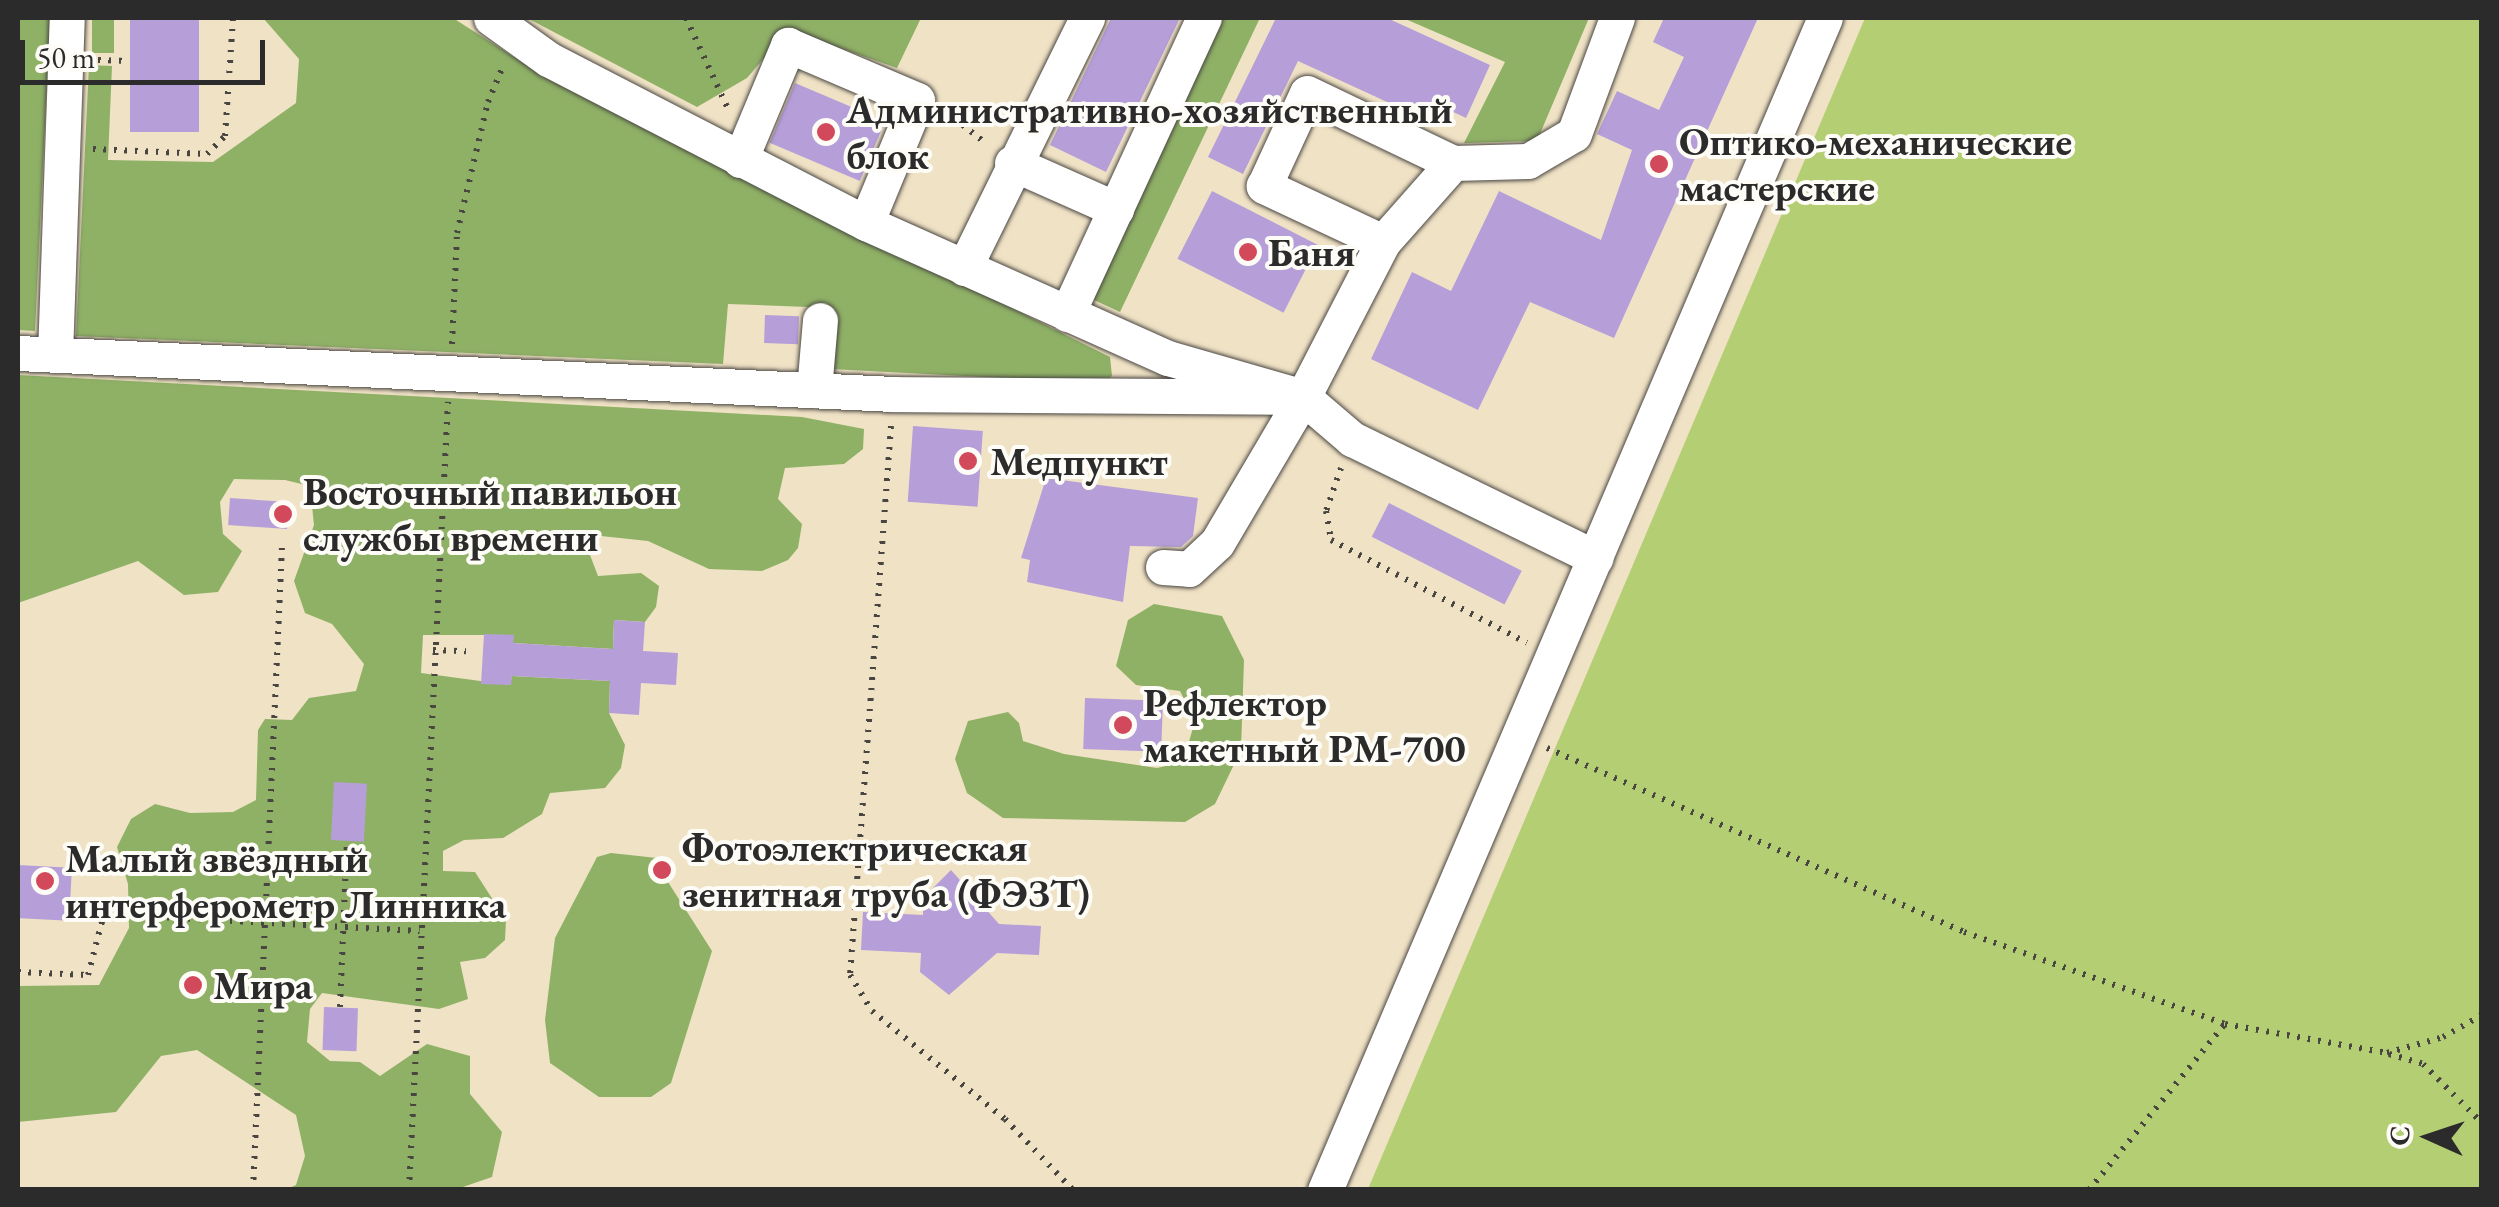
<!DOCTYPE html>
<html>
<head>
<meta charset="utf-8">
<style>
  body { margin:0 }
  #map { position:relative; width:2499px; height:1207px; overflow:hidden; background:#f0e2c5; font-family:"EB Garamond",serif }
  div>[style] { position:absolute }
  .green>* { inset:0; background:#b4ce74 }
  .forest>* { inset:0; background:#8fb166; transform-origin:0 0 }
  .building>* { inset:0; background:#b69fd9; transform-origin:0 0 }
  .round { border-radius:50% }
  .path>* { height:6px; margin-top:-3px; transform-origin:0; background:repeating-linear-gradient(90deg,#494642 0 2.5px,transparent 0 10.5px) }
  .roads { filter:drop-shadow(0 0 2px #494642) drop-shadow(0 0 2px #494642) }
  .minor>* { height:35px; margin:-17.5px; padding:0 17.5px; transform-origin:17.5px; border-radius:17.5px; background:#fff }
  .dots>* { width:28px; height:28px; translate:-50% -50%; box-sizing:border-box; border:5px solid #fdfcf7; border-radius:50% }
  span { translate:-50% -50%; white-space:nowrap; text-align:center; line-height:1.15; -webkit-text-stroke:8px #fdfcf7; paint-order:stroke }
  .poi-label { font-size:40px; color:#2b2b2b; font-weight:700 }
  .left { translate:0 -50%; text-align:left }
  .frame { position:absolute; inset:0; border:20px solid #2b2b2b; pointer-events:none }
  .north { position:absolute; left:2379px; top:1087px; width:100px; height:100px; -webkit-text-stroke:8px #fdfcf7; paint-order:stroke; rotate:273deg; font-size:28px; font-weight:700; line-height:40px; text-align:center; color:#2b2b2b }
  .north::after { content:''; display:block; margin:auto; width:35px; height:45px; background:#2b2b2b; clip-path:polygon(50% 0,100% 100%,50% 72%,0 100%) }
  .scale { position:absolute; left:20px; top:40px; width:245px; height:45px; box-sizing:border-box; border:5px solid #2b2b2b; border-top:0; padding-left:12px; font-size:30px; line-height:35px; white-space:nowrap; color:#2b2b2b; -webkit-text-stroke:8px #fdfcf7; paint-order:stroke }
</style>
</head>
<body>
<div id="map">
  <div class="green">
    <i style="clip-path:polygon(1865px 18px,2481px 18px,2481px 1189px,1368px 1189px)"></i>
  </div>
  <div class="forest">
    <i style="clip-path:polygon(18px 18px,50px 18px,35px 331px,18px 330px)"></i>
    <i style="left:92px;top:18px;width:22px;height:35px"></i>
    <i style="clip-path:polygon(263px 18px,453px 18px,539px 73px,1110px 357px,1112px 376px,1103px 383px,831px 369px,834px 308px,728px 304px,723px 364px,76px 336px,89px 65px,112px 66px,108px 160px,213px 162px,296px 103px,299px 59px)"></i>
    <i style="clip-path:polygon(527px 18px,921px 18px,897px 68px,788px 30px,747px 78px,697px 107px)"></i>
    <i style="clip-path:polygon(1222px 18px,1260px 18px,1120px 312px,1092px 299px)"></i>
    <i style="clip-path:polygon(1403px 18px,1589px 18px,1537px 141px,1464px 143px,1505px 62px)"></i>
    <i style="clip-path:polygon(18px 375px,802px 417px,864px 429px,863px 449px,844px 464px,785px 468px,778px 499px,802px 524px,798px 548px,788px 560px,762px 571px,709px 569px,648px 541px,601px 536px,590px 555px,598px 576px,641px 573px,659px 586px,656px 607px,645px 622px,614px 620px,613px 649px,513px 643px,513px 635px,423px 635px,421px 673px,510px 685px,512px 676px,610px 681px,609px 713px,625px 745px,621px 768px,605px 788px,550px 793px,542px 814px,503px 838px,464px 840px,443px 851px,443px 871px,475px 872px,506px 920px,505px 940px,485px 958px,460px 962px,468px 999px,439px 1009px,322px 993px,310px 1009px,307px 1042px,330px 1061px,360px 1062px,380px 1076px,427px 1044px,470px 1056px,470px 1094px,502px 1132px,492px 1177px,457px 1189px,287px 1189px,296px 1185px,305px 1156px,296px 1115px,197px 1050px,161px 1056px,116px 1112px,18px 1122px,18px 986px,99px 985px,129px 928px,128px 884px,117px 847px,131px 819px,155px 804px,190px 813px,233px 812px,256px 800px,258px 730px,265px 719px,292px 720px,309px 698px,356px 691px,364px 664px,332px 624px,305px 613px,294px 581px,314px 525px,310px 486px,285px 480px,234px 479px,220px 502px,223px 534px,242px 551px,218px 592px,184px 595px,138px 561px,18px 603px)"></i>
    <i style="clip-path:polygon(1154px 604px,1222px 616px,1244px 660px,1241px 750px,1215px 804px,1185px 822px,1003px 818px,967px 793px,955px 759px,968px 721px,1008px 712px,1019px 723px,1023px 741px,1064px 754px,1157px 768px,1183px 762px,1195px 721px,1180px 691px,1136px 685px,1116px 666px,1128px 620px)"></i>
    <i style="clip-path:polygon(611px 853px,657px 858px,650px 864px,653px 879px,668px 882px,712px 951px,671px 1083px,651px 1097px,599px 1097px,550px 1063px,545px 1020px,555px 938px,597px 857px)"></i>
  </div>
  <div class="building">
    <i style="left:130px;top:18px;width:69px;height:114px"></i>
    <i style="clip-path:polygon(1111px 18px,1180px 18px,1106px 172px,1050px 145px)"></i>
    <i style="clip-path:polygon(1276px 18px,1387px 18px,1490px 65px,1466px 118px,1432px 102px,1424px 119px,1298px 61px,1243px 174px,1208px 157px)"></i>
    <i style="clip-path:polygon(1664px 18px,1758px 18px,1614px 338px,1530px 302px,1478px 410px,1371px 359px,1412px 272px,1451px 291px,1499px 191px,1601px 240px,1632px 150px,1597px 134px,1617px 91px,1659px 110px,1684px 57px,1653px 42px)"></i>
    <i style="left:795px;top:83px;width:98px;height:65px;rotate:23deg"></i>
    <i style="left:1212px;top:191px;width:119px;height:76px;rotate:27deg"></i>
    <i style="left:765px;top:315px;width:34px;height:28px;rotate:2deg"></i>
    <i style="left:913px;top:426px;width:70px;height:76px;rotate:4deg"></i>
    <i style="clip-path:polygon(1046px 478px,1198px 498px,1193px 536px,1181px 547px,1130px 546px,1123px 602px,1027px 582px,1030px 560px,1021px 558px)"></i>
    <i style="left:230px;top:498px;width:59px;height:27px;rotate:4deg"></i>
    <i style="left:1389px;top:503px;width:149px;height:38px;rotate:27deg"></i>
    <i style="clip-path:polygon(614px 620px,645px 622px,643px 651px,678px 653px,676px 685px,641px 683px,639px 715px,609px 713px,610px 681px,512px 676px,511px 685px,481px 684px,484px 634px,514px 635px,513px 643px,613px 649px)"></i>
    <i style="left:1085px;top:698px;width:78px;height:51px;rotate:2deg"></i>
    <i style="left:334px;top:782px;width:33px;height:58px;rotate:3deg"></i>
    <i class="round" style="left:649px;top:857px;width:26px;height:26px"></i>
    <i style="left:18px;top:865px;width:54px;height:53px;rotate:3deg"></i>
    <i style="clip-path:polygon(951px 870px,999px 924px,1041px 926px,1039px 955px,997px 953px,949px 995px,920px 972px,921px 953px,861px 950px,863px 912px,923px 915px,923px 898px)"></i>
    <i style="left:324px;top:1007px;width:34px;height:43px;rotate:2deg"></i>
  </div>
  <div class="path">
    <i style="left:686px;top:18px;width:100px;rotate:65.2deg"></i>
    <i style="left:98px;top:60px;width:30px;rotate:2deg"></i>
    <i style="left:946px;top:112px;width:52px;rotate:38deg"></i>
    <i style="left:93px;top:149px;width:114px;rotate:2.5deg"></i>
    <i style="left:207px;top:154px;width:25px;rotate:-45deg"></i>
    <i style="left:225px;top:136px;width:118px;rotate:-86.1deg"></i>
    <i style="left:452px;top:344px;width:111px;rotate:-87.4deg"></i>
    <i style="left:457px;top:233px;width:135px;rotate:-76.7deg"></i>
    <i style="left:488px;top:102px;width:41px;rotate:-67.2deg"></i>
    <i style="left:891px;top:426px;width:551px;rotate:94.27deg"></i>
    <i style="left:850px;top:975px;width:42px;rotate:58.6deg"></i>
    <i style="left:872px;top:1011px;width:171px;rotate:39.1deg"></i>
    <i style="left:1005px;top:1119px;width:98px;rotate:46.2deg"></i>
    <i style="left:1341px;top:468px;width:46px;rotate:109.2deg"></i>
    <i style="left:1326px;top:511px;width:29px;rotate:80deg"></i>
    <i style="left:1331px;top:540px;width:221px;rotate:27.7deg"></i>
    <i style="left:433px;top:650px;width:33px;rotate:2deg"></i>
    <i style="left:1547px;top:748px;width:456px;rotate:23.8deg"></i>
    <i style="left:1964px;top:932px;width:277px;rotate:19.4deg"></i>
    <i style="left:2225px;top:1024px;width:165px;rotate:10.1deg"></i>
    <i style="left:2387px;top:1053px;width:58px;rotate:-15.9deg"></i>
    <i style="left:2443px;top:1037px;width:45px;rotate:-29.4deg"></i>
    <i style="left:18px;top:972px;width:70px;rotate:2.5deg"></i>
    <i style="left:88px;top:975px;width:63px;rotate:-75.3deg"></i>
    <i style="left:104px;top:914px;width:316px;rotate:3.1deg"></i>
    <i style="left:224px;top:989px;width:38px;rotate:2deg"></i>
    <i style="left:340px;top:1007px;width:167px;rotate:-87.6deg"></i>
    <i style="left:2389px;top:1054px;width:35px;rotate:16deg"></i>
    <i style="left:2423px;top:1064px;width:83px;rotate:45deg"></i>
    <i style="left:253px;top:1190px;width:645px;rotate:-87.42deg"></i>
    <i style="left:409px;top:1190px;width:789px;rotate:-87.17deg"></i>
    <i style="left:2089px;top:1190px;width:215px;rotate:-50.7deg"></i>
  </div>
  <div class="roads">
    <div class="minor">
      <i style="left:491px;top:18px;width:70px;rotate:35.7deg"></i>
      <i style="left:548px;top:59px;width:358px;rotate:27.3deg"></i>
      <i style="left:866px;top:223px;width:331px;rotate:24.1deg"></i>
      <i style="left:1168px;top:358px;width:141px;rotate:16.1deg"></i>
      <i style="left:1303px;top:397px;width:65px;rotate:40.6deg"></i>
      <i style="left:1352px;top:439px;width:271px;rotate:26deg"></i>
      <i style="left:740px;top:160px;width:125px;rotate:-67.3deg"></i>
      <i style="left:788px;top:45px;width:140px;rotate:23.1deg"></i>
      <i style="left:917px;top:100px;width:133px;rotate:112.5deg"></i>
      <i style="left:1012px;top:163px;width:114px;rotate:23.9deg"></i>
      <i style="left:1383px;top:242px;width:132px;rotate:-154.8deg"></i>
      <i style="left:1264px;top:186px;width:102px;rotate:-65.2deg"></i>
      <i style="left:1307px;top:93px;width:162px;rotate:25.6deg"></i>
      <i style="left:964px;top:268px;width:279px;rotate:-63.8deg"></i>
      <i style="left:1067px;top:314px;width:326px;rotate:-65.2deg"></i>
      <i style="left:18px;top:353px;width:877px;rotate:2.68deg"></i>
      <i style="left:894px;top:394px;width:409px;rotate:0.4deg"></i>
      <i style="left:55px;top:355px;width:337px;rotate:-88deg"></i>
      <i style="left:814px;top:390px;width:70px;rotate:-85.1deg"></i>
      <i style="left:1163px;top:567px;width:26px;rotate:4deg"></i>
      <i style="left:1189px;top:569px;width:38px;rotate:-43deg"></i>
      <i style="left:1217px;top:543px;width:169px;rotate:-59.5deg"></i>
      <i style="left:1303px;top:397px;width:174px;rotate:-62.7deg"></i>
      <i style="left:1383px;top:242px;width:106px;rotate:-48.5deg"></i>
      <i style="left:1453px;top:163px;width:75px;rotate:-1.5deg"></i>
      <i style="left:1528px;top:161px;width:53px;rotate:-30.4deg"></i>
      <i style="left:1574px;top:134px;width:124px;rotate:-69.7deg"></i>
      <i style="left:1325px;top:1190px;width:1274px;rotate:-66.9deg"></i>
    </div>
  </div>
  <div class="dots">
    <i style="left:826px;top:132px;background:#d1495b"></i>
    <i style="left:1659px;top:164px;background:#d1495b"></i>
    <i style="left:1248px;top:252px;background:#d1495b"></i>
    <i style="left:968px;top:461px;background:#d1495b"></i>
    <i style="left:283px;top:514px;background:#d1495b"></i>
    <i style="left:1123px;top:725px;background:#d1495b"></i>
    <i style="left:662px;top:870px;background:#d1495b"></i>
    <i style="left:45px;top:881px;background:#d1495b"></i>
    <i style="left:193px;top:985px;background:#d1495b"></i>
  </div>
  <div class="poi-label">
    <span class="left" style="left:846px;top:132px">Административно-хозяйственный<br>блок</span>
    <span class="left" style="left:1679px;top:164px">Оптико-механические<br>мастерские</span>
    <span class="left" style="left:1268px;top:252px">Баня</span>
    <span class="left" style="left:990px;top:461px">Медпункт</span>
    <span class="left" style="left:303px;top:514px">Восточный павильон<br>службы времени</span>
    <span class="left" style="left:1143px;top:725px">Рефлектор<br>макетный РМ-700</span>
    <span class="left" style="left:682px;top:870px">Фотоэлектрическая<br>зенитная труба (ФЭЗТ)</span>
    <span class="left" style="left:65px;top:881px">Малый звёздный<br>интерферометр Линника</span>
    <span class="left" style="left:213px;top:985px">Мира</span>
  </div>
  <div class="frame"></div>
  <div class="north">С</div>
  <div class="scale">50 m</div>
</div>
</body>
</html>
